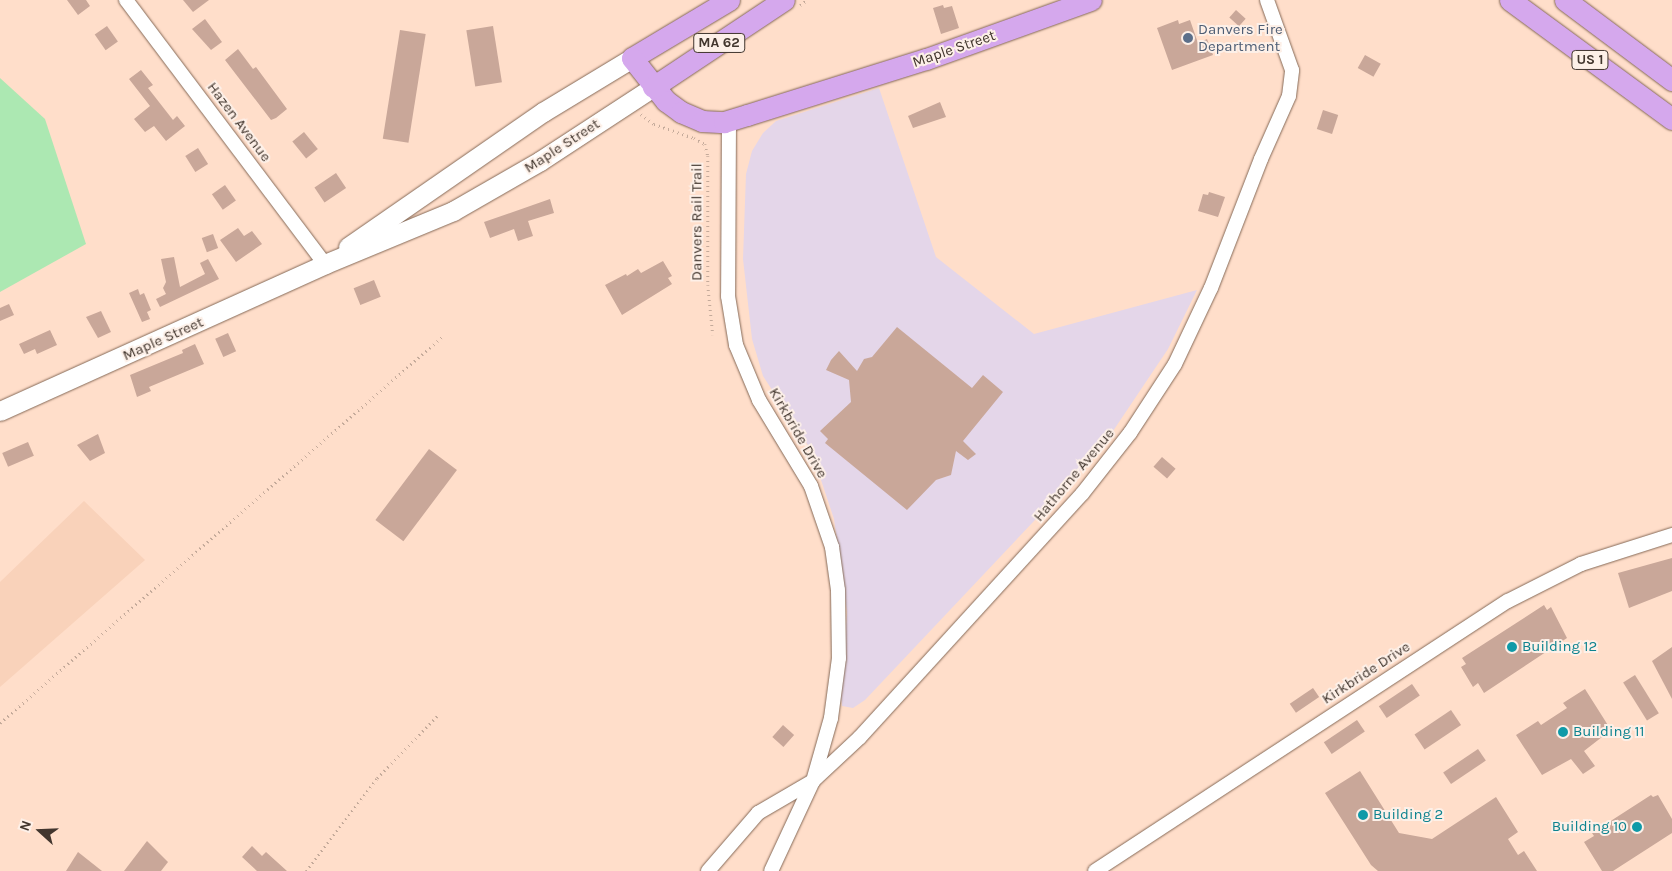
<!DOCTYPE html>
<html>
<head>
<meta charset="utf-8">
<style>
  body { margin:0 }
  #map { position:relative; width:1672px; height:871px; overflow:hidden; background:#ffdeca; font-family:Karla,sans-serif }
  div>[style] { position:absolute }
  .built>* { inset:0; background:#f9d2ba }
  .medical>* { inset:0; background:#e4d6e9 }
  .green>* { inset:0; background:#ace8b2 }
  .building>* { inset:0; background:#c9a799; transform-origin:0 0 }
  .path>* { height:2.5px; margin-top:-1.25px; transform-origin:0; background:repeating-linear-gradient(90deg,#c4aa9a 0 1px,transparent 0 5px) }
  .roads { filter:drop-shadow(0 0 1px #856957) drop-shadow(0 0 1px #856957) }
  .street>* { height:14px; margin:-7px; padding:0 7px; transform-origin:7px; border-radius:7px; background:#fff }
  .secondary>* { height:19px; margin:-9.5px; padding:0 9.5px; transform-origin:9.5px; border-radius:9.5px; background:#fff }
  .primary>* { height:21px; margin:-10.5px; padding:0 10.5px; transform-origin:10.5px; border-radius:10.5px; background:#d5a8ed }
  .dots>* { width:14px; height:14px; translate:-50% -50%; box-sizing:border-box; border:2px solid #fdf0e8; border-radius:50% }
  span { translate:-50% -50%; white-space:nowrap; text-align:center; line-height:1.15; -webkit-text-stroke:4px #fdf0e8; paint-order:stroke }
  .shield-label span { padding:1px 4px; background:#fdf0e8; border:1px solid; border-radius:4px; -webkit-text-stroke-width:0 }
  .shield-label { font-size:14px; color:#42362e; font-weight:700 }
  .service-label { font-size:15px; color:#4e5e75 }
  .left { translate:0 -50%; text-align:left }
  .street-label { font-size:15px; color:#42362e }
  .culture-label { font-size:15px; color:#0d838f }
  .right { translate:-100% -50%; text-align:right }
  .north { position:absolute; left:15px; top:806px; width:50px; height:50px; -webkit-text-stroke:4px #fdf0e8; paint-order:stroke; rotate:290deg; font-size:14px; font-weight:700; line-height:20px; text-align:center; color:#42362e }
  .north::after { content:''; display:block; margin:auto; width:18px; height:22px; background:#42362e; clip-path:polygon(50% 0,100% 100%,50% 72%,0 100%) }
</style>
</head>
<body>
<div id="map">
  <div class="built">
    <i style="clip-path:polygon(84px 501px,145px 560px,0 687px,0 582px)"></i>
  </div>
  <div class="medical">
    <i style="clip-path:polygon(879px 88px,936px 257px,1034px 334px,1197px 290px,1168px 349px,1111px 434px,1069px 484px,865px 700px,853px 708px,842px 706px,841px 697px,847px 612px,834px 519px,811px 450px,763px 376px,752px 339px,743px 259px,746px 174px,752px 151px,763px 133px,776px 121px)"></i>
  </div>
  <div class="green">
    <i style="clip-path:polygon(0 78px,45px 119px,86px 244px,0 292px)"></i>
  </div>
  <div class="building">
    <i style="clip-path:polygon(67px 0,86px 0,90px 6px,78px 15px)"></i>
    <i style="clip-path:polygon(183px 0,209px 0,193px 12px)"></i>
    <i style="clip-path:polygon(943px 5px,944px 8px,952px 6px,959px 28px,941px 34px,933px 8px)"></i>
    <i style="left:1236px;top:10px;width:13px;height:10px;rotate:42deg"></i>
    <i style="clip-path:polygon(205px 19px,222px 42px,211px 50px,192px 29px)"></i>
    <i style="clip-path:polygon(1178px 20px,1179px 24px,1190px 20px,1198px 43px,1207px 39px,1213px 55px,1172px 70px,1157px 28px)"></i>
    <i style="left:107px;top:26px;width:19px;height:15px;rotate:55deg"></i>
    <i style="left:493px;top:26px;width:57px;height:27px;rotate:81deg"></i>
    <i style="left:400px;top:30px;width:26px;height:110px;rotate:9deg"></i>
    <i style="clip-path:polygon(238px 49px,253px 69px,256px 67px,287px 109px,276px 118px,271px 120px,225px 60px)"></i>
    <i style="left:1365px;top:55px;width:18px;height:15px;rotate:29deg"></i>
    <i style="clip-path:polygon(141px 70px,153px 85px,148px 88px,173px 120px,177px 116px,185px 126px,166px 141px,154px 126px,145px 132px,134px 119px,150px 106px,129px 79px)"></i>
    <i style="clip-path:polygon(940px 102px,946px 117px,913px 128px,908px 116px)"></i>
    <i style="left:1323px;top:110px;width:16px;height:20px;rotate:18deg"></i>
    <i style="left:304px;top:132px;width:22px;height:15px;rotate:51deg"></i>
    <i style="left:198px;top:148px;width:19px;height:15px;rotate:58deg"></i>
    <i style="left:336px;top:173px;width:18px;height:26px;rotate:56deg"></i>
    <i style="left:225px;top:185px;width:19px;height:16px;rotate:55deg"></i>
    <i style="clip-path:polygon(1209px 192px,1225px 197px,1218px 217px,1198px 211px,1203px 194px,1208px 195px)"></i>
    <i style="clip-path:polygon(550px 199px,554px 213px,528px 221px,533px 236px,518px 241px,514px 229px,490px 238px,484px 222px)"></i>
    <i style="clip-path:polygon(238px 228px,244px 236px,252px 231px,262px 244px,236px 262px,220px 240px)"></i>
    <i style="left:213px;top:234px;width:15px;height:12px;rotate:70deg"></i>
    <i style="clip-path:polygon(174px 257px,180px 287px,205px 274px,200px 263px,208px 259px,219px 279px,160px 307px,156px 299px,166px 294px,163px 288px,166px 282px,161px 259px)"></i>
    <i style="clip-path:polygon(663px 261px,672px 276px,668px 278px,672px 284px,622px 315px,605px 285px,626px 274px,627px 276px,638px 269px,641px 273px)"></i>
    <i style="left:374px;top:280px;width:18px;height:22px;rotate:68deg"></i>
    <i style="clip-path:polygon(138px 289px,140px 295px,144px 293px,151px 310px,147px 312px,150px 319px,142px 322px,129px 293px)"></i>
    <i style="clip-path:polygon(9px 304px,14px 315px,0 321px,0 308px)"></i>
    <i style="clip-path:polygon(101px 311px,111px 332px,98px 338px,86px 317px)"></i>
    <i style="clip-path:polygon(897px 327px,972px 388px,983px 375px,1003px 392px,963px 441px,976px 454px,968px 460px,956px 451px,951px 475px,936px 480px,907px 510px,825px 443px,828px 439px,820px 431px,851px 402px,849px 380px,826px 370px,831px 360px,839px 351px,857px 371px,864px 359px,872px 357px)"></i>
    <i style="clip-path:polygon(50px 330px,57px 345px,37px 354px,35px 349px,24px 354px,19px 344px)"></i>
    <i style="left:228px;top:333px;width:20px;height:14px;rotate:66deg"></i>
    <i style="clip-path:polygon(195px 344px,204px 364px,149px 387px,151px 391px,137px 397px,130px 375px,183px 353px,182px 350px)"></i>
    <i style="clip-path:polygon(98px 434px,105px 453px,90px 461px,77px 445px)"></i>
    <i style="left:28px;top:442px;width:15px;height:28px;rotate:67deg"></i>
    <i style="left:429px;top:449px;width:35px;height:89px;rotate:37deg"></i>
    <i style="left:1162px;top:457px;width:18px;height:13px;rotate:41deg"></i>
    <i style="clip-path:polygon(1672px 558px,1672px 591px,1629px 608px,1618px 573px)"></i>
    <i style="clip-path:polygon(1544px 605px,1547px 610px,1551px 607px,1567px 638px,1484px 693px,1478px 683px,1473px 687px,1461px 667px,1466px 664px,1462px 658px)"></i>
    <i style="clip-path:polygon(1672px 647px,1672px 699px,1652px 661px)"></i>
    <i style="left:1635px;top:675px;width:45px;height:14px;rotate:58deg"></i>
    <i style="left:1412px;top:684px;width:14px;height:40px;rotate:56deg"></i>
    <i style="left:1313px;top:688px;width:11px;height:28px;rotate:56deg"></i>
    <i style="clip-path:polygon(1585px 689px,1611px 730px,1584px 751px,1595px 766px,1583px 774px,1571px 759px,1542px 775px,1516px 735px,1538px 721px,1541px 725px,1567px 708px,1563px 703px)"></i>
    <i style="left:1451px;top:710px;width:18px;height:44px;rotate:56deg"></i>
    <i style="left:1357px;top:720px;width:14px;height:40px;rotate:56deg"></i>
    <i style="left:783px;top:725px;width:15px;height:16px;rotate:42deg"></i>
    <i style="left:1478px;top:749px;width:14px;height:42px;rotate:56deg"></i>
    <i style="clip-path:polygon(1360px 771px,1399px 833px,1432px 839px,1496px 797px,1518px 832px,1508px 839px,1518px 855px,1524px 851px,1537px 871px,1378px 871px,1371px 865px,1325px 793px)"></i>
    <i style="clip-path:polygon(1651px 795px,1653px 797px,1658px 795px,1672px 819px,1672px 833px,1613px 871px,1602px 871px,1584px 842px,1594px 836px,1592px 833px)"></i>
    <i style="clip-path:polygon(147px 841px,168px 862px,161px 871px,124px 871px)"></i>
    <i style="clip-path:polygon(252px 846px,262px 856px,266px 852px,287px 871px,257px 871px,242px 857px)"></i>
    <i style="clip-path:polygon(78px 852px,102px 871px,66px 871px)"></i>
  </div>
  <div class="path">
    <i style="left:800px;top:5px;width:9px;rotate:-36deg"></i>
    <i style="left:641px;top:114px;width:16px;rotate:38deg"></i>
    <i style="left:654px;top:124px;width:42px;rotate:19.3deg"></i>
    <i style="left:694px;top:138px;width:13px;rotate:29deg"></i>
    <i style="left:705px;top:144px;width:12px;rotate:76deg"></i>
    <i style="left:708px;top:156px;width:129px;rotate:90deg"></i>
    <i style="left:708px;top:285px;width:50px;rotate:84.3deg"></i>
    <i style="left:0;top:723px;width:588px;rotate:-41.14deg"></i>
    <i style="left:306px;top:871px;width:117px;rotate:-52.6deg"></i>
    <i style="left:377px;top:778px;width:89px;rotate:-45.9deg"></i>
  </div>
  <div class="roads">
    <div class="street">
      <i style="left:126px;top:0;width:331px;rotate:53deg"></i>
      <i style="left:729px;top:121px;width:175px;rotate:90.3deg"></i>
      <i style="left:728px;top:296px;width:50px;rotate:80.7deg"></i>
      <i style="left:736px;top:345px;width:60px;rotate:67.3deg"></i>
      <i style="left:759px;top:400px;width:100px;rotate:58.8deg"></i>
      <i style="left:811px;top:486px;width:65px;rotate:71deg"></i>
      <i style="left:832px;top:547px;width:43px;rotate:82.1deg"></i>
      <i style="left:838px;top:590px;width:68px;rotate:89.2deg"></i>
      <i style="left:839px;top:658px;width:61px;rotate:97.6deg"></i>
      <i style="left:831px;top:718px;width:66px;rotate:105.9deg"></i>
      <i style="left:813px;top:781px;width:99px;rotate:115deg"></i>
      <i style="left:708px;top:871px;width:77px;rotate:-49.2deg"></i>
      <i style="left:758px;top:813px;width:64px;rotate:-30.2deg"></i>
      <i style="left:813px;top:781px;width:64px;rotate:-43.1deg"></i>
      <i style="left:860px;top:737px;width:329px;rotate:-47.6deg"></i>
      <i style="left:1082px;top:494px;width:78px;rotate:-51.8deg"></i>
      <i style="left:1130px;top:433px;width:82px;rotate:-56.9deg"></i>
      <i style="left:1175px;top:364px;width:84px;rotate:-64.7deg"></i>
      <i style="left:1211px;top:288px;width:138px;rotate:-68.8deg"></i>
      <i style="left:1261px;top:159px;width:69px;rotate:-66deg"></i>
      <i style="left:1289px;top:96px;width:26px;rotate:-83deg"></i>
      <i style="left:1292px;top:70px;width:74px;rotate:-109.7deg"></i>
      <i style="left:1095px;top:871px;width:493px;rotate:-33.2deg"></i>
      <i style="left:1508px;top:601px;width:82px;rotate:-26.9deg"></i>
      <i style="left:1581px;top:564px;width:96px;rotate:-17.7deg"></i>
    </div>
    <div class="secondary">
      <i style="left:348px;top:247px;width:237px;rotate:-34.7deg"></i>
      <i style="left:543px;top:112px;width:104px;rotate:-31.2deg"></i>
      <i style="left:0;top:411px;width:357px;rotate:-24.3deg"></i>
      <i style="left:325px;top:264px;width:139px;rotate:-22.5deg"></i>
      <i style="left:453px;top:211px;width:100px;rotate:-29.9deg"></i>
      <i style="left:540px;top:161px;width:135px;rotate:-33.2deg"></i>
    </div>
    <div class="primary">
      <i style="left:729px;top:0;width:113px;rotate:149.1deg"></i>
      <i style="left:632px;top:58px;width:55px;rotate:51.7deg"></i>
      <i style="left:666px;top:101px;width:19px;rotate:36deg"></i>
      <i style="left:681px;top:112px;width:23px;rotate:23deg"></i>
      <i style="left:702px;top:121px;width:22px;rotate:3deg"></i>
      <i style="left:724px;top:122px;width:24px;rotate:-17deg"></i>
      <i style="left:747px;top:115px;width:188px;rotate:-17.4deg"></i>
      <i style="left:926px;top:59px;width:175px;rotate:-19.7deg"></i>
      <i style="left:1510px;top:0;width:201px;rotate:36.3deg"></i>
      <i style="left:1565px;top:0;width:134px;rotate:36.8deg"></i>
      <i style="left:653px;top:87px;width:157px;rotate:-33.6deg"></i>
    </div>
  </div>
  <div class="dots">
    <i style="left:1188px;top:38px;background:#5c6f8a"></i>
    <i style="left:1512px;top:647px;background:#0f9aa8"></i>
    <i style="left:1563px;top:732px;background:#0f9aa8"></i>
    <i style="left:1363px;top:815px;background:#0f9aa8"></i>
    <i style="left:1637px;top:827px;background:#0f9aa8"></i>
  </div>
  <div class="shield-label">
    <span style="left:719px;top:43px">MA 62</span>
    <span style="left:1590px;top:60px">US 1</span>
  </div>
  <div class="service-label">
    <span class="left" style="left:1198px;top:38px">Danvers Fire<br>Department</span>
  </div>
  <div class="street-label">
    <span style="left:954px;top:49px;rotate:-19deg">Maple Street</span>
    <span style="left:239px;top:122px;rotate:53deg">Hazen Avenue</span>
    <span style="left:562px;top:146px;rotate:-33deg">Maple Street</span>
    <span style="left:697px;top:222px;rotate:-90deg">Danvers Rail Trail</span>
    <span style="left:163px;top:339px;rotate:-24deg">Maple Street</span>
    <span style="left:798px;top:433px;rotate:60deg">Kirkbride Drive</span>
    <span style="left:1074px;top:475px;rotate:-50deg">Hathorne Avenue</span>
    <span style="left:1366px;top:673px;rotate:-33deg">Kirkbride Drive</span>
  </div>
  <div class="culture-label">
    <span class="left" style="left:1522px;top:647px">Building 12</span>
    <span class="left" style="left:1573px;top:732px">Building 11</span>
    <span class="left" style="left:1373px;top:815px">Building 2</span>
    <span class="right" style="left:1627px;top:827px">Building 10</span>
  </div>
  <div class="north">N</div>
</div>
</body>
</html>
